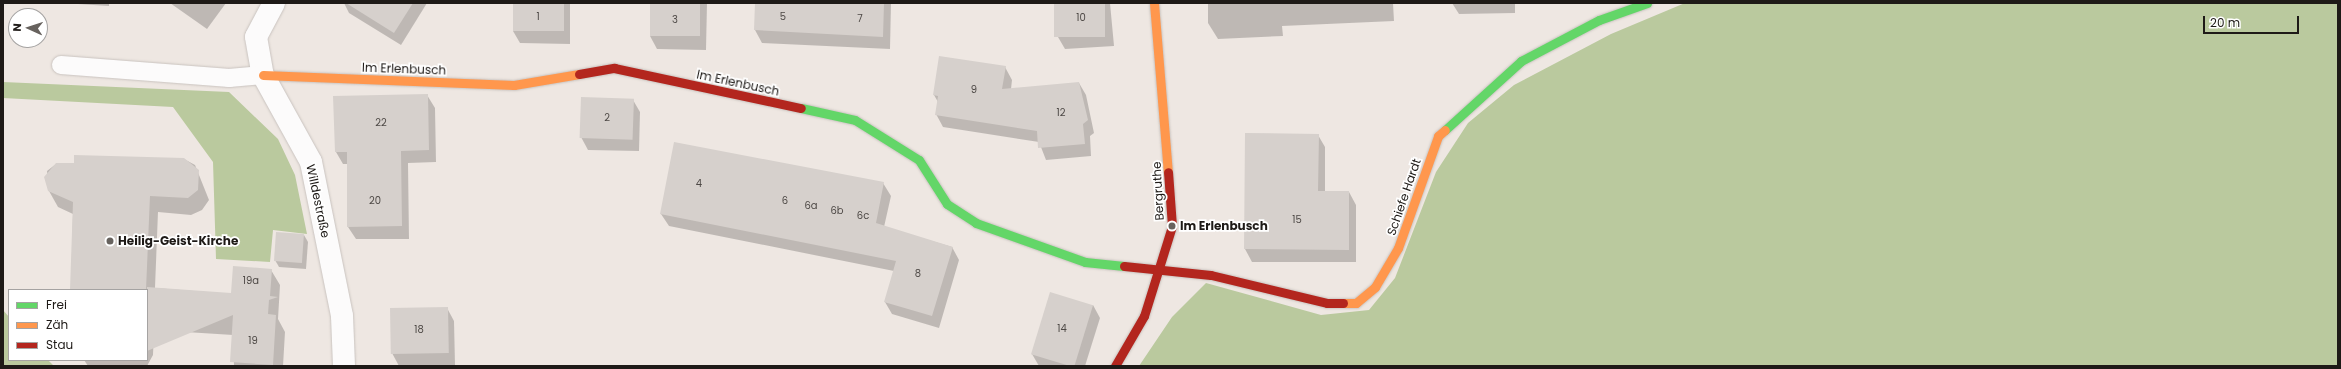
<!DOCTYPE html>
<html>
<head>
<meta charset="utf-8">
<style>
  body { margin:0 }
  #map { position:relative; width:2341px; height:369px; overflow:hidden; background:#eee7e2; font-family:Poppins,sans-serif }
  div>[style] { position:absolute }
  .forest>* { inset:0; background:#bac99e }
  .shadow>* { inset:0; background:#0003 }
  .building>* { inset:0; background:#d6d0cc; transform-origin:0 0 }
  .roads { filter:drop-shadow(0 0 1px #c9c3bf) drop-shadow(0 0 1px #c9c3bf) }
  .lane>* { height:18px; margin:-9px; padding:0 9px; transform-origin:9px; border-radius:9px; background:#fcfbfb }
  .street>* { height:22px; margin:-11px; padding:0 11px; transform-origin:11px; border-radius:11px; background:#fcfbfb }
  .fast>* { height:9px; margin:-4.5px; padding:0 4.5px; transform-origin:4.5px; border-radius:4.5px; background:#63d668 }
  .slow>* { height:9px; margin:-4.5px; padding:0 4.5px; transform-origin:4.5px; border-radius:4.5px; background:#ff974d }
  .jam>* { height:9px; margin:-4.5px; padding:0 4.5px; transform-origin:4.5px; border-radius:4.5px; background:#b3261e }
  .dots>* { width:11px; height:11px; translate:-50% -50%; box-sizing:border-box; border:2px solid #fff; border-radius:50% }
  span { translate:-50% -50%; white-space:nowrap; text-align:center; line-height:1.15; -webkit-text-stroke:3.5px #fff; paint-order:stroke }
  .number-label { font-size:10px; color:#4d4845 }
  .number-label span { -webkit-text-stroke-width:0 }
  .street-label { font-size:12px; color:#1e1a17 }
  .poi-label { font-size:12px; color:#1e1a17; font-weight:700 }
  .left { translate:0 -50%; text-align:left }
  .frame { position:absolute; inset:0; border:4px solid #1e1a17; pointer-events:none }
  .legend { position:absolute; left:8px; top:289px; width:140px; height:72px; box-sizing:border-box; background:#fff; border:1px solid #a5a3a2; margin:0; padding:5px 7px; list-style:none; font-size:12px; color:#1e1a17 }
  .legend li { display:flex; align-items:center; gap:8px; height:20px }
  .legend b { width:20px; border:1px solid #a5a3a2 }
  .north { position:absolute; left:8px; top:8px; width:40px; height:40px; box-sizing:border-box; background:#fff; border:1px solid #a5a3a2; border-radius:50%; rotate:273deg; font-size:11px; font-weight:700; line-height:16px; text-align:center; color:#1e1a17 }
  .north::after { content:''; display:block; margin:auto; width:14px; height:18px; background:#67625e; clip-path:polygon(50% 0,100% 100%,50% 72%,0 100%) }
  .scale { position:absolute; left:2203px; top:16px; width:96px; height:18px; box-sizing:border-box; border:2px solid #1e1a17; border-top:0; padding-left:5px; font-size:12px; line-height:14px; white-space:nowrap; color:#1e1a17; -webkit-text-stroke:3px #fff; paint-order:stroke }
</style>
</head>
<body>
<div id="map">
  <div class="forest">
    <i style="clip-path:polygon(1685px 3px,2338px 3px,2338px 366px,1139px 366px,1172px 317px,1206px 283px,1321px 315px,1369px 310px,1395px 278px,1436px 172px,1468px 123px,1514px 85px,1611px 34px)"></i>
    <i style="clip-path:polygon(3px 82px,229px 92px,278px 139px,295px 175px,307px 234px,273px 230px,270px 262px,216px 259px,213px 162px,173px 107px,3px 98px)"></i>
    <i style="clip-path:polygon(3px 310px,9px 317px,9px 360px,48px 360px,54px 366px,3px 366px)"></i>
  </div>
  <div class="shadow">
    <i style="clip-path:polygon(62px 3px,109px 3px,109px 6px)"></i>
    <i style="clip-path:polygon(170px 3px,226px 3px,207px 29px)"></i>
    <i style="clip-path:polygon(344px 3px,427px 3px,401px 45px,349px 13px)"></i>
    <i style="clip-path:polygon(514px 3px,570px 3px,570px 44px,520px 43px,513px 31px)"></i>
    <i style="clip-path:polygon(651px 3px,707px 3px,706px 50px,657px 49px,650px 36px)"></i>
    <i style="clip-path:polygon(756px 3px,891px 3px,890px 49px,762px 43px,755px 30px)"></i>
    <i style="clip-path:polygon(1055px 3px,1110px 3px,1114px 46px,1065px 49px,1058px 37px)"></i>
    <i style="clip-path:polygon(1208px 3px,1393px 3px,1394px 21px,1282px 26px,1283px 36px,1218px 39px,1208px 23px)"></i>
    <i style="clip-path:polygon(1452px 3px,1515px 3px,1515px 13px,1459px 14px)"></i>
    <i style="clip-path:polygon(1005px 67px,1012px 80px,1011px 89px,1079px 83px,1086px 95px,1094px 133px,1090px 136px,1091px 156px,1046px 160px,1039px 142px,943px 127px,936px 114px,938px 102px,934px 95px)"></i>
    <i style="clip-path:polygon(427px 95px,435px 108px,436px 162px,408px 163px,409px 239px,356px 239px,348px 227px,348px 164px,343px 164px,336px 152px)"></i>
    <i style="clip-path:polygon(633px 100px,640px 112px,639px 151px,588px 150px,581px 137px)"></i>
    <i style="clip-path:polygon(1246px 134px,1318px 135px,1325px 147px,1325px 192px,1349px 192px,1356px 205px,1356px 262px,1252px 262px,1245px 249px)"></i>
    <i style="clip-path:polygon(184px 159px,195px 165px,209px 200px,202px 210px,191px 215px,158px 212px,155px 288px,232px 294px,271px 270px,280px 285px,278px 319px,285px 332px,283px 366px,234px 366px,233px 335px,154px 330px,153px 355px,147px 366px,88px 366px,84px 360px,147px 360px,147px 290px,71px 290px,73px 214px,58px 207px,49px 191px,47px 171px,56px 164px)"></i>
    <i style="clip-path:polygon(883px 183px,891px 196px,884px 227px,952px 247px,959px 260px,939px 328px,892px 314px,885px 302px,894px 271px,669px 226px,661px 214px)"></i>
    <i style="clip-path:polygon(304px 235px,308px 242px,306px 269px,279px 267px,275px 260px)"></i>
    <i style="clip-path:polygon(1093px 305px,1100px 318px,1085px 366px,1039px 366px,1032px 354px)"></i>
    <i style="clip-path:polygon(447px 308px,454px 321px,455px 365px,399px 366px,392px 353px)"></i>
  </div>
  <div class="building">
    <i style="clip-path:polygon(346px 3px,413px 3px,394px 33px)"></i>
    <i style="left:513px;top:3px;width:51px;height:28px"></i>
    <i style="left:650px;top:3px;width:50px;height:33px"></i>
    <i style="clip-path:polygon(755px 3px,884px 3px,883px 37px,754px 30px)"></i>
    <i style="left:1054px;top:3px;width:51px;height:34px"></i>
    <i style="clip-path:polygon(939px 56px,1006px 66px,1002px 89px,1079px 82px,1088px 120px,1083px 124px,1085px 144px,1038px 148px,1037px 131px,935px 115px,938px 96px,933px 95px)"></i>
    <i style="clip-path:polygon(428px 94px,429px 150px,401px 151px,402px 226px,347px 227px,347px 152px,335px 152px,333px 96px)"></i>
    <i style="left:581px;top:97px;width:53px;height:41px;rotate:2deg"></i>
    <i style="clip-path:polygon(1245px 133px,1319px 134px,1318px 191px,1349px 191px,1349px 250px,1244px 249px)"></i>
    <i style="clip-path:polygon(674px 142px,884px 182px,876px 223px,953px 247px,932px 316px,884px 302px,896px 261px,660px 214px)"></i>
    <i style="clip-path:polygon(74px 155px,184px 158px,199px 170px,198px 190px,188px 198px,150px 196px,146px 290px,70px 290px,73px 202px,48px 191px,44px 177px,56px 163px,74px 163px)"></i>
    <i style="left:276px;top:232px;width:28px;height:29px;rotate:4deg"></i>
    <i style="clip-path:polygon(233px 266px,272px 269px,270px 296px,278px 297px,269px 300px,268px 314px,276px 315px,273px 365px,230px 362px,233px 315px,147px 351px,147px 287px,231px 293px)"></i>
    <i style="left:1050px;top:292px;width:45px;height:65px;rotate:17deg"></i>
    <i style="left:448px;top:307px;width:46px;height:58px;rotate:89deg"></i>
  </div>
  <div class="roads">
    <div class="lane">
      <i style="left:61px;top:65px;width:169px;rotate:4.4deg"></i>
      <i style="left:229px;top:78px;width:34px;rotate:-5deg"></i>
    </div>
    <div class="street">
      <i style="left:274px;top:3px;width:38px;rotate:118deg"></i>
      <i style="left:256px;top:37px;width:39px;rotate:80deg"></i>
      <i style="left:263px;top:75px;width:99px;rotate:61.1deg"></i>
      <i style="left:311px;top:162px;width:157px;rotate:78.6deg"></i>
      <i style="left:342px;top:316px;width:50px;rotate:87.7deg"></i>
    </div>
    <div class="fast">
      <i style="left:801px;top:108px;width:55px;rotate:12.5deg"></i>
      <i style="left:855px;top:120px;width:75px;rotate:32deg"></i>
      <i style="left:919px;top:160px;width:52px;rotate:57.5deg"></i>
      <i style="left:947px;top:204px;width:35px;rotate:33deg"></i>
      <i style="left:976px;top:223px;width:116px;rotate:19.7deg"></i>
      <i style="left:1085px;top:262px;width:39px;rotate:6deg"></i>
      <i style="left:1445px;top:130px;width:103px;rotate:-42.2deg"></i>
      <i style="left:1521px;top:61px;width:88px;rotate:-27.7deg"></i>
      <i style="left:1599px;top:20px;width:51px;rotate:-19.5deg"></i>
    </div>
    <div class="slow">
      <i style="left:1154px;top:3px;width:170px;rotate:85.3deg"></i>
      <i style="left:263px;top:75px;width:251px;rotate:2.3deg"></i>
      <i style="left:514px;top:85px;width:66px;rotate:-9.6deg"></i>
      <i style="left:1343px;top:303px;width:13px"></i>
      <i style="left:1356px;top:303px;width:25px;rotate:-40deg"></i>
      <i style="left:1375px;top:287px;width:45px;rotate:-59.5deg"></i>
      <i style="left:1398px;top:248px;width:119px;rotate:-70.3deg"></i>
      <i style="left:1438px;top:136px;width:9px;rotate:-41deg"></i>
    </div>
    <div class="jam">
      <i style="left:579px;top:74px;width:36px;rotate:-10deg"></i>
      <i style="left:614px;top:68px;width:191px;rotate:12.1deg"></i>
      <i style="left:1124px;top:266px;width:87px;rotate:5.9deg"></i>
      <i style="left:1211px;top:275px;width:119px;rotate:13.6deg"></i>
      <i style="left:1327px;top:303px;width:16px"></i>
      <i style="left:1115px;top:366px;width:58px;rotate:-59.9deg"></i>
      <i style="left:1144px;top:316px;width:94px;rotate:-72.7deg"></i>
      <i style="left:1172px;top:226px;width:54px;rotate:-94.2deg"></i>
    </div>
  </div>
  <div class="dots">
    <i style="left:1172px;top:226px;background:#67625e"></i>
    <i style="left:110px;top:241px;background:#67625e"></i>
  </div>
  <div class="number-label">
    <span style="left:538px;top:17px">1</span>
    <span style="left:783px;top:17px">5</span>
    <span style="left:1081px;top:18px">10</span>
    <span style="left:860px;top:19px">7</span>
    <span style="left:675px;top:20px">3</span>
    <span style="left:974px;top:90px">9</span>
    <span style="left:1061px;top:113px">12</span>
    <span style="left:607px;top:118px">2</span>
    <span style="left:381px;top:123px">22</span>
    <span style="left:699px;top:184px">4</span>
    <span style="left:375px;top:201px">20</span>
    <span style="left:785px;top:201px">6</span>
    <span style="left:811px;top:206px">6a</span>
    <span style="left:837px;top:211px">6b</span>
    <span style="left:863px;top:216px">6c</span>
    <span style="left:1297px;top:220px">15</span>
    <span style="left:918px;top:274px">8</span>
    <span style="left:251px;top:281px">19a</span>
    <span style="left:1062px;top:329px">14</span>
    <span style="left:419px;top:330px">18</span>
    <span style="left:253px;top:341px">19</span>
  </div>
  <div class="street-label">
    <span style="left:404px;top:69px;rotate:2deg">Im Erlenbusch</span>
    <span style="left:738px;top:83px;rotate:12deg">Im Erlenbusch</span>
    <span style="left:1158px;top:191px;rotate:-93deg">Bergruthe</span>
    <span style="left:1404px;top:197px;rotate:-71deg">Schiefe Hardt</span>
    <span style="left:318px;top:201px;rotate:78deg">Willdestraße</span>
  </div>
  <div class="poi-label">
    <span class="left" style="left:1180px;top:226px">Im Erlenbusch</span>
    <span class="left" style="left:118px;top:241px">Heilig-Geist-Kirche</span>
  </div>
  <div class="frame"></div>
  <ul class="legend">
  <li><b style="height:5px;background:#63d668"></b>Frei</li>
  <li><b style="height:5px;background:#ff974d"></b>Zäh</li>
  <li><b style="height:5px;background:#b3261e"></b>Stau</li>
  </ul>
  <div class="north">N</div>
  <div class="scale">20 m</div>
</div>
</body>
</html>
